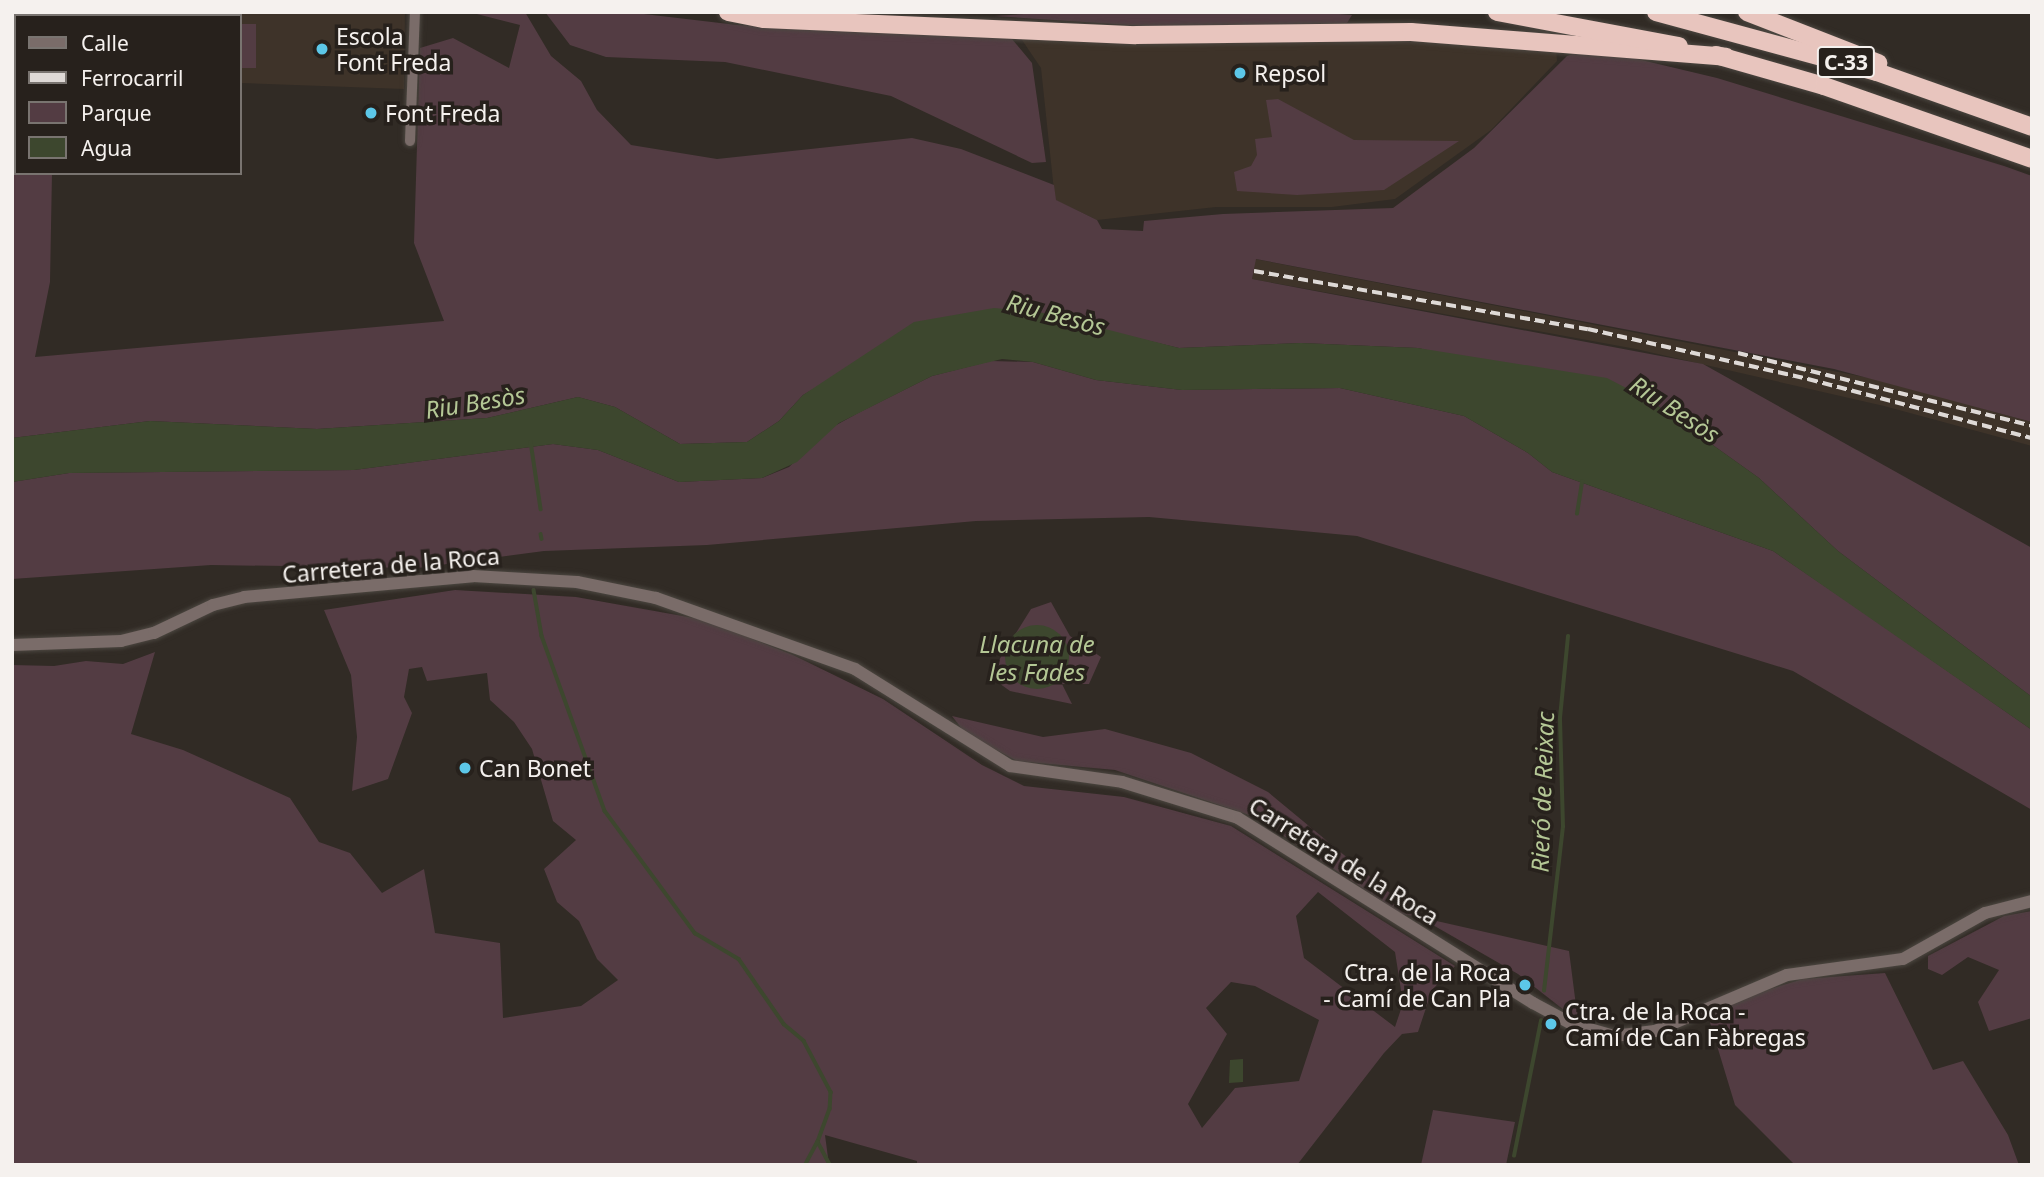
<!DOCTYPE html>
<html>
<head>
<meta charset="utf-8">
<style>
  body { margin:0 }
  #map { position:relative; width:2044px; height:1177px; overflow:hidden; background:#312b25; font-family:"Noto Sans",sans-serif }
  div>[style] { position:absolute }
  .built>* { inset:0; background:#3e3329 }
  .green>* { inset:0; background:#533c43; transform-origin:0 0 }
  .water>* { inset:0; background:#3d472e }
  .round { border-radius:50% }
  .stream>* { height:3.5px; margin:-1.75px; padding:0 1.75px; transform-origin:1.75px; border-radius:1.75px; background:#3d472e }
  .roads { filter:drop-shadow(0 0 2px #4c4741) drop-shadow(0 0 2px #4c4741) }
  .minor>* { height:10px; margin:-5px; padding:0 5px; transform-origin:5px; border-radius:5px; background:#7a6c69 }
  .tertiary>* { height:12px; margin:-6px; padding:0 6px; transform-origin:6px; border-radius:6px; background:#7a6c69 }
  .motorway>* { height:18px; margin:-9px; padding:0 9px; transform-origin:9px; border-radius:9px; background:#e8c5be }
  .rail>* { height:3.5px; margin-top:-1.75px; transform-origin:0; background:repeating-linear-gradient(90deg,#ded9d6 0 10px,transparent 0 15px) }
  .dots>* { width:19px; height:19px; translate:-50% -50%; box-sizing:border-box; border:4px solid #27211c; border-radius:50% }
  span { translate:-50% -50%; white-space:nowrap; text-align:center; line-height:1.15; -webkit-text-stroke:7px #27211c; paint-order:stroke }
  .shield-label span { padding:2px 5px; background:#27211c; border:2px solid; border-radius:5px; -webkit-text-stroke-width:0 }
  .shield-label { font-size:21px; color:#f5f1ee; font-weight:700 }
  .poi-label { font-size:23px; color:#f5f1ee }
  .left { translate:0 -50%; text-align:left }
  .right { translate:-100% -50%; text-align:right }
  .street-label { font-size:23px; color:#f5f1ee }
  .water-label { font-size:24px; color:#b4c795; font-style:italic }
  .frame { position:absolute; inset:0; border:14px solid #f5f1ee; pointer-events:none }
  .legend { position:absolute; left:14px; top:14px; width:228px; height:161px; box-sizing:border-box; background:#27211c; border:2px solid #797470; margin:0; padding:9px 12px; list-style:none; font-size:21px; color:#f5f1ee }
  .legend li { display:flex; align-items:center; gap:14px; height:35px }
  .legend b { width:35px; border:2px solid #797470 }
</style>
</head>
<body>
<div id="map">
  <div class="built">
    <i style="clip-path:polygon(125px 12px,405px 12px,404px 89px,240px 83px,240px 16px,123px 16px)"></i>
    <i style="clip-path:polygon(1022px 24px,1555px 35px,1557px 61px,1491px 130px,1395px 199px,1332px 207px,1216px 207px,1097px 220px,1055px 200px,1041px 68px,1022px 40px)"></i>
    <i style="clip-path:polygon(1255px 259px,1885px 381px,2032px 422px,2032px 446px,1884px 406px,1636px 349px,1252px 279px)"></i>
  </div>
  <div class="green">
    <i style="clip-path:polygon(12px 12px,125px 12px,16px 16px,16px 173px,52px 173px,50px 282px,35px 357px,444px 321px,414px 243px,420px 48px,453px 38px,509px 68px,520px 25px,469px 12px,525px 12px,551px 56px,581px 81px,597px 110px,631px 145px,717px 159px,912px 138px,961px 149px,1054px 185px,1056px 200px,1097px 220px,1102px 229px,1143px 231px,1144px 221px,1223px 214px,1393px 208px,1474px 148px,1567px 56px,1591px 48px,1717px 78px,2004px 166px,2032px 176px,2032px 422px,1834px 369px,1256px 259px,1252px 279px,1703px 364px,2032px 548px,2032px 697px,1838px 551px,1759px 478px,1651px 401px,1418px 348px,1301px 343px,1179px 348px,1012px 308px,843px 372px,803px 395px,779px 421px,747px 442px,680px 444px,615px 407px,578px 397px,487px 418px,317px 429px,150px 421px,12px 438px)"></i>
    <i style="clip-path:polygon(545px 12px,627px 12px,737px 25px,1012px 39px,1032px 63px,1046px 162px,1032px 163px,891px 96px,725px 62px,606px 57px,570px 45px)"></i>
    <i style="clip-path:polygon(1056px 12px,1314px 12px,1352px 15px,1347px 23px,1174px 28px,994px 16px)"></i>
    <i style="left:240px;top:24px;width:16px;height:44px"></i>
    <i style="clip-path:polygon(1278px 99px,1354px 140px,1459px 141px,1384px 190px,1297px 195px,1237px 191px,1234px 172px,1251px 166px,1257px 155px,1255px 139px,1272px 137px,1266px 100px)"></i>
    <i style="clip-path:polygon(991px 361px,1033px 362px,1096px 380px,1182px 390px,1340px 388px,1464px 416px,1528px 453px,1552px 472px,1773px 551px,1864px 613px,2032px 730px,2032px 810px,1793px 671px,1357px 536px,1149px 517px,976px 521px,707px 545px,544px 551px,418px 568px,211px 565px,12px 579px,12px 482px,69px 473px,354px 470px,553px 444px,598px 450px,679px 482px,762px 478px,789px 467px,831px 428px,858px 413px,932px 376px)"></i>
    <i style="clip-path:polygon(evenodd,455px 590px,576px 597px,705px 620px,793px 655px,883px 699px,982px 765px,1024px 786px,1124px 797px,1231px 826px,1455px 966px,1432px 990px,1418px 1032px,1402px 1034px,1384px 1053px,1297px 1165px,917px 1165px,917px 1161px,825px 1135px,829px 1165px,12px 1165px,12px 665px,54px 666px,86px 661px,123px 664px,155px 652px,131px 734px,183px 750px,290px 798px,319px 842px,350px 853px,382px 893px,424px 869px,435px 933px,500px 943px,503px 1018px,581px 1006px,618px 980px,597px 959px,579px 921px,557px 902px,544px 869px,576px 840px,553px 821px,532px 749px,514px 722px,490px 700px,487px 673px,427px 681px,422px 667px,409px 669px,404px 697px,412px 713px,388px 779px,352px 791px,357px 737px,351px 675px,324px 610px,455px 590px,1318px 892px,1395px 952px,1403px 1003px,1395px 1027px,1304px 958px,1296px 916px,1318px 892px,455px 590px,1231px 982px,1255px 986px,1319px 1020px,1299px 1081px,1235px 1088px,1202px 1128px,1188px 1104px,1227px 1034px,1206px 1008px,1231px 982px)"></i>
    <i style="clip-path:polygon(1051px 602px,1070px 636px,1101px 657px,1089px 684px,1062px 684px,1072px 704px,1010px 691px,989px 676px,1031px 609px)"></i>
    <i style="clip-path:polygon(952px 716px,1043px 737px,1105px 729px,1191px 753px,1268px 792px,1419px 917px,1569px 951px,1578px 1021px,1518px 974px,1419px 917px,1402px 914px,1255px 817px,1115px 770px,1017px 761px,965px 733px)"></i>
    <i style="clip-path:polygon(2032px 911px,2032px 1018px,1989px 1031px,1978px 1002px,1999px 970px,1968px 957px,1942px 975px,1928px 969px,1928px 956px,2004px 916px)"></i>
    <i style="clip-path:polygon(1885px 973px,1933px 1070px,1963px 1061px,2008px 1135px,2019px 1165px,1795px 1165px,1735px 1105px,1708px 1016px,1747px 996px,1803px 979px)"></i>
    <i style="clip-path:polygon(1433px 1110px,1515px 1122px,1506px 1165px,1421px 1165px)"></i>
  </div>
  <div class="water">
    <i style="clip-path:polygon(994px 308px,1039px 312px,1179px 348px,1301px 343px,1418px 348px,1607px 378px,1651px 401px,1759px 478px,1838px 551px,2032px 697px,2032px 730px,1773px 551px,1552px 472px,1528px 453px,1464px 416px,1340px 388px,1182px 390px,1096px 380px,1033px 362px,1002px 359px,932px 376px,839px 423px,797px 462px,762px 478px,679px 482px,598px 450px,553px 444px,354px 470px,69px 473px,12px 482px,12px 438px,150px 421px,317px 429px,487px 418px,578px 397px,615px 407px,680px 444px,747px 442px,779px 421px,803px 395px,914px 322px)"></i>
    <i class="round" style="left:1005px;top:625px;width:64px;height:64px"></i>
    <i style="clip-path:polygon(1243px 1059px,1243px 1082px,1229px 1083px,1230px 1060px)"></i>
  </div>
  <div class="stream">
    <i style="left:531px;top:442px;width:68px;rotate:81.5deg"></i>
    <i style="left:1577px;top:514px;width:33px;rotate:-81deg"></i>
    <i style="left:541px;top:534px;width:5px;rotate:79deg"></i>
    <i style="left:534px;top:590px;width:47px;rotate:80.1deg"></i>
    <i style="left:542px;top:636px;width:186px;rotate:70.2deg"></i>
    <i style="left:605px;top:811px;width:152px;rotate:53.6deg"></i>
    <i style="left:695px;top:933px;width:51px;rotate:30.6deg"></i>
    <i style="left:739px;top:959px;width:79px;rotate:55.3deg"></i>
    <i style="left:784px;top:1024px;width:26px;rotate:40deg"></i>
    <i style="left:804px;top:1041px;width:58px;rotate:62.1deg"></i>
    <i style="left:831px;top:1092px;width:17px;rotate:93deg"></i>
    <i style="left:830px;top:1109px;width:35px;rotate:110deg"></i>
    <i style="left:818px;top:1142px;width:26px;rotate:62deg"></i>
    <i style="left:1544px;top:991px;width:165px;rotate:-83.4deg"></i>
    <i style="left:1563px;top:827px;width:109px;rotate:-91.6deg"></i>
    <i style="left:1560px;top:718px;width:82px;rotate:-84.4deg"></i>
    <i style="left:1514px;top:1156px;width:138px;rotate:-78.7deg"></i>
    <i style="left:805px;top:1165px;width:26px;rotate:-62deg"></i>
  </div>
  <div class="roads">
    <div class="minor">
      <i style="left:410px;top:141px;width:129px;rotate:-87.8deg"></i>
    </div>
    <div class="tertiary">
      <i style="left:12px;top:645px;width:109px;rotate:-2.1deg"></i>
      <i style="left:121px;top:641px;width:34px;rotate:-14deg"></i>
      <i style="left:154px;top:633px;width:65px;rotate:-25.4deg"></i>
      <i style="left:213px;top:605px;width:32px;rotate:-14deg"></i>
      <i style="left:244px;top:597px;width:230px;rotate:-5.2deg"></i>
      <i style="left:473px;top:576px;width:104px;rotate:3.3deg"></i>
      <i style="left:577px;top:582px;width:81px;rotate:11.4deg"></i>
      <i style="left:656px;top:598px;width:211px;rotate:19.6deg"></i>
      <i style="left:855px;top:669px;width:183px;rotate:32deg"></i>
      <i style="left:1010px;top:766px;width:113px;rotate:8.1deg"></i>
      <i style="left:1122px;top:782px;width:121px;rotate:17.2deg"></i>
      <i style="left:1238px;top:818px;width:348px;rotate:32.1deg"></i>
      <i style="left:1533px;top:1003px;width:44px;rotate:28.3deg"></i>
      <i style="left:1572px;top:1024px;width:44px;rotate:15.9deg"></i>
      <i style="left:1614px;top:1036px;width:41px;rotate:-7deg"></i>
      <i style="left:1655px;top:1031px;width:143px;rotate:-23deg"></i>
      <i style="left:1787px;top:975px;width:117px;rotate:-7.9deg"></i>
      <i style="left:1903px;top:959px;width:94px;rotate:-29.3deg"></i>
      <i style="left:1985px;top:913px;width:49px;rotate:-14.3deg"></i>
    </div>
    <div class="motorway">
      <i style="left:728px;top:12px;width:37px;rotate:11deg"></i>
      <i style="left:764px;top:19px;width:372px;rotate:2.5deg"></i>
      <i style="left:1136px;top:35px;width:275px;rotate:-0.6deg"></i>
      <i style="left:1411px;top:32px;width:316px;rotate:4.5deg"></i>
      <i style="left:1497px;top:12px;width:185px;rotate:10.6deg"></i>
      <i style="left:1656px;top:12px;width:229px;rotate:15.2deg"></i>
      <i style="left:1877px;top:72px;width:164px;rotate:19.5deg"></i>
      <i style="left:1747px;top:12px;width:141px;rotate:21.3deg"></i>
      <i style="left:1716px;top:55px;width:112px;rotate:16deg"></i>
      <i style="left:1824px;top:86px;width:220px;rotate:19.3deg"></i>
    </div>
  </div>
  <div class="rail">
    <i style="left:1254px;top:271px;width:339px;rotate:9.9deg"></i>
    <i style="left:1588px;top:329px;width:226px;rotate:12.8deg"></i>
    <i style="left:1808px;top:379px;width:232px;rotate:14.8deg"></i>
    <i style="left:1738px;top:353px;width:303px;rotate:13.9deg"></i>
  </div>
  <div class="dots">
    <i style="left:322px;top:49px;background:#5cc7e8"></i>
    <i style="left:1240px;top:73px;background:#5cc7e8"></i>
    <i style="left:371px;top:113px;background:#5cc7e8"></i>
    <i style="left:465px;top:768px;background:#5cc7e8"></i>
    <i style="left:1525px;top:985px;background:#5cc7e8"></i>
    <i style="left:1551px;top:1024px;background:#5cc7e8"></i>
  </div>
  <div class="shield-label">
    <span style="left:1846px;top:62px">C-33</span>
  </div>
  <div class="poi-label">
    <span class="left" style="left:336px;top:49px">Escola<br>Font Freda</span>
    <span class="left" style="left:1254px;top:73px">Repsol</span>
    <span class="left" style="left:385px;top:113px">Font Freda</span>
    <span class="left" style="left:479px;top:768px">Can Bonet</span>
    <span class="right" style="left:1511px;top:985px">Ctra. de la Roca<br>- Camí de Can Pla</span>
    <span class="left" style="left:1565px;top:1024px">Ctra. de la Roca -<br>Camí de Can Fàbregas</span>
  </div>
  <div class="street-label">
    <span style="left:391px;top:565px;rotate:-5deg">Carretera de la Roca</span>
    <span style="left:1344px;top:861px;rotate:32deg">Carretera de la Roca</span>
  </div>
  <div class="water-label">
    <span style="left:1056px;top:314px;rotate:15deg">Riu Besòs</span>
    <span style="left:475px;top:402px;rotate:-9deg">Riu Besòs</span>
    <span style="left:1675px;top:409px;rotate:33deg">Riu Besòs</span>
    <span style="left:1037px;top:658px">Llacuna de<br>les Fades</span>
    <span style="left:1542px;top:792px;rotate:-88deg">Rieró de Reixac</span>
  </div>
  <div class="frame"></div>
  <ul class="legend">
  <li><b style="height:9px;background:#7a6c69"></b>Calle</li>
  <li><b style="height:9px;background:#ded9d6"></b>Ferrocarril</li>
  <li><b style="height:19px;background:#533c43"></b>Parque</li>
  <li><b style="height:19px;background:#3d472e"></b>Agua</li>
  </ul>
</div>
</body>
</html>
